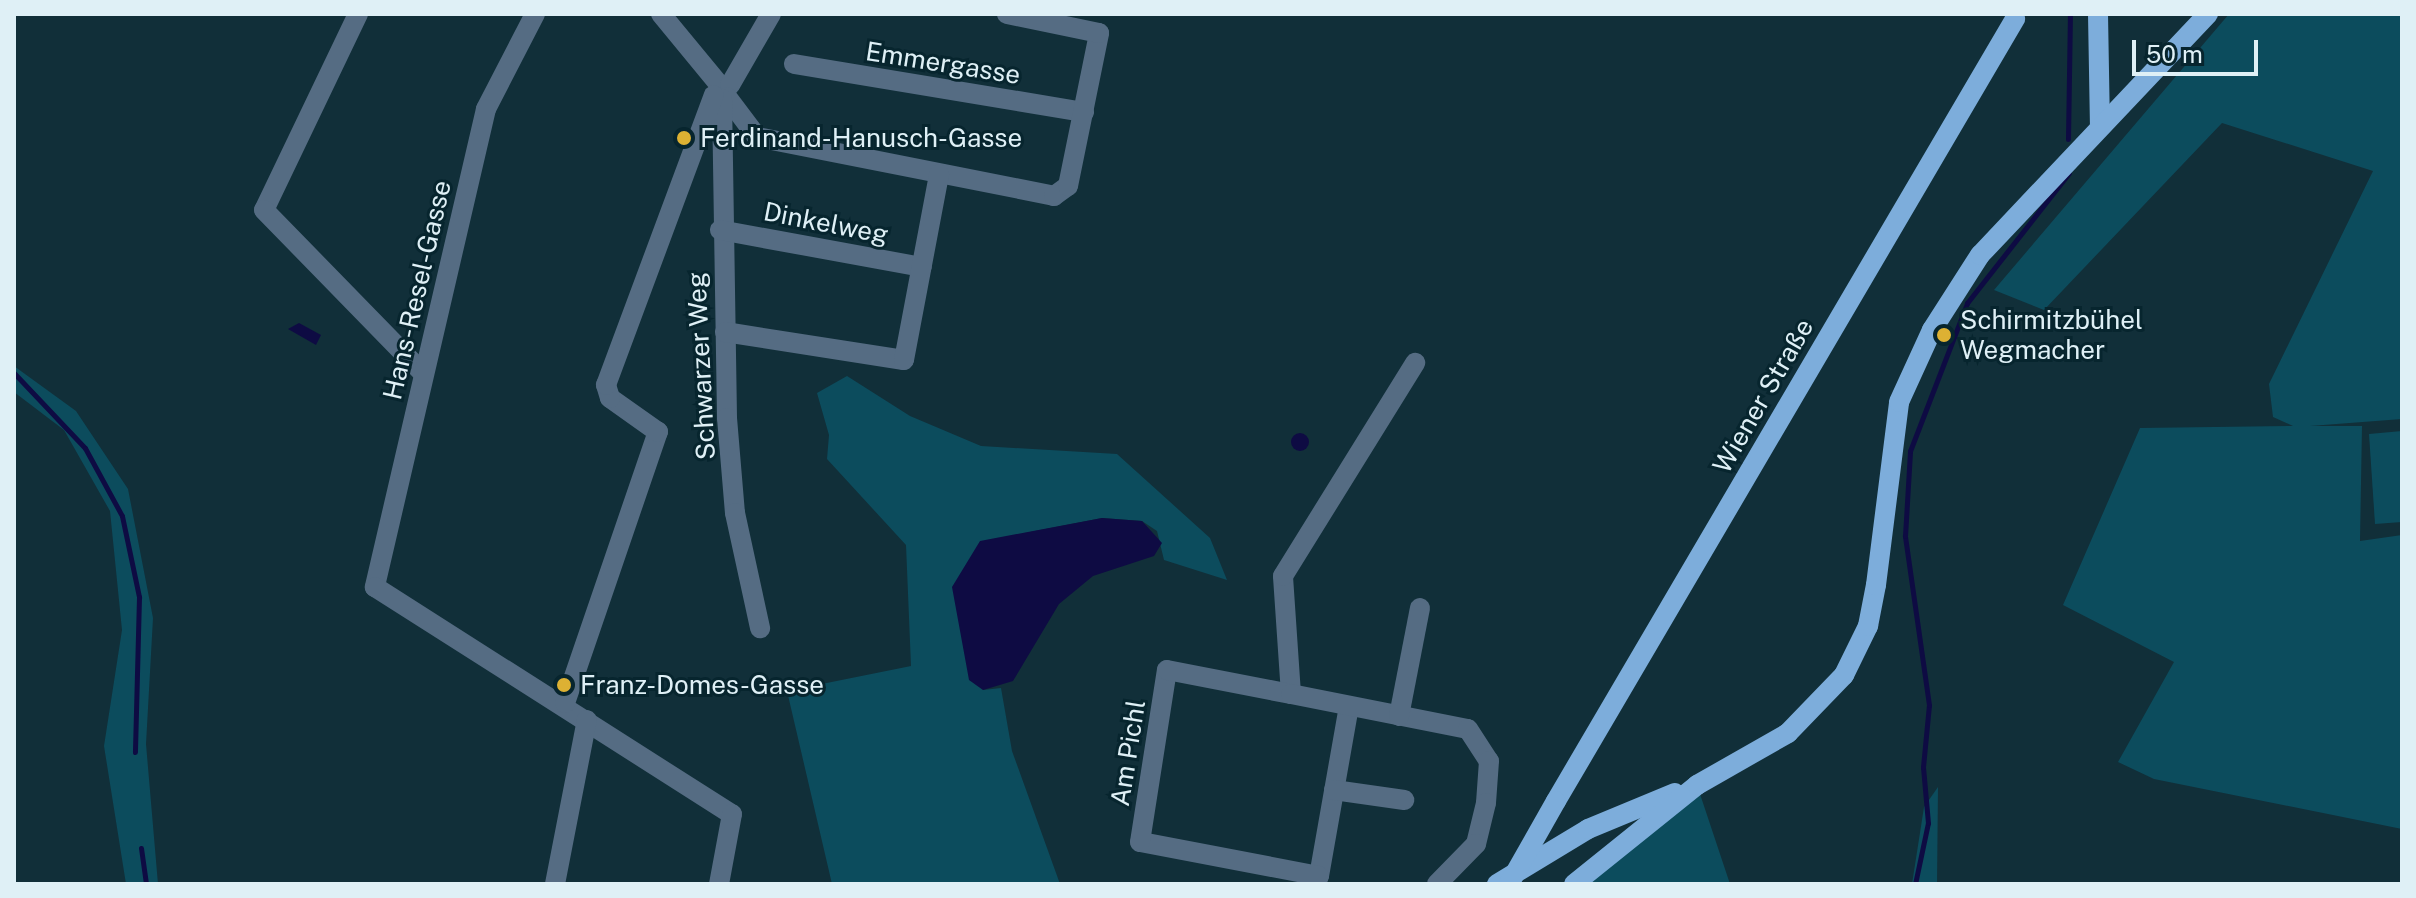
<!DOCTYPE html>
<html>
<head>
<meta charset="utf-8">
<style>
  body { margin:0 }
  #map { position:relative; width:2416px; height:898px; overflow:hidden; background:#112f39; font-family:"Public Sans",sans-serif }
  div>[style] { position:absolute }
  .green>* { inset:0; background:#0c4c5d }
  .water>* { inset:0; background:#0e0b43 }
  .round { border-radius:50% }
  .stream>* { height:5px; margin:-2.5px; padding:0 2.5px; transform-origin:2.5px; border-radius:2.5px; background:#0e0b43 }
  .minor>* { height:20px; margin:-10px; padding:0 10px; transform-origin:10px; border-radius:10px; background:#556c83 }
  .major>* { height:20px; margin:-10px; padding:0 10px; transform-origin:10px; border-radius:10px; background:#7daddb }
  .major-bridge>* { height:20px; margin:-10px; padding:0 10px; transform-origin:10px; border-radius:10px; background:#7daddb }
  .dots>* { width:22px; height:22px; translate:-50% -50%; box-sizing:border-box; border:4px solid #07252e; border-radius:50% }
  span { translate:-50% -50%; white-space:nowrap; text-align:center; line-height:1.15; -webkit-text-stroke:6px #07252e; paint-order:stroke }
  .street-label { font-size:26px; color:#dff0f6 }
  .poi-label { font-size:26px; color:#dff0f6 }
  .left { translate:0 -50%; text-align:left }
  .frame { position:absolute; inset:0; border:16px solid #dff0f6; pointer-events:none }
  .scale { position:absolute; left:2132px; top:40px; width:126px; height:36px; box-sizing:border-box; border:4px solid #dff0f6; border-top:0; padding-left:10px; font-size:24px; line-height:28px; white-space:nowrap; color:#dff0f6; -webkit-text-stroke:6px #07252e; paint-order:stroke }
</style>
</head>
<body>
<div id="map">
  <div class="green">
    <i style="clip-path:polygon(2229px 14px,2402px 14px,2402px 419px,2310px 426px,2362px 426px,2360px 541px,2402px 535px,2402px 829px,2154px 779px,2118px 762px,2174px 662px,2063px 605px,2140px 428px,2293px 426px,2273px 417px,2269px 384px,2373px 171px,2222px 123px,2044px 310px,1994px 290px)"></i>
    <i style="clip-path:polygon(14px 366px,76px 411px,128px 489px,153px 618px,146px 744px,158px 884px,126px 884px,104px 746px,122px 630px,110px 511px,64px 430px,14px 392px)"></i>
    <i style="clip-path:polygon(847px 376px,910px 416px,981px 446px,1117px 454px,1210px 538px,1227px 580px,1164px 560px,1157px 531px,1142px 521px,1102px 518px,1025px 533px,983px 690px,1001px 688px,1012px 751px,1060px 884px,832px 884px,787px 691px,911px 666px,906px 545px,827px 459px,829px 435px,817px 393px)"></i>
    <i style="clip-path:polygon(2402px 431px,2402px 522px,2375px 524px,2369px 434px)"></i>
    <i style="clip-path:polygon(1697px 785px,1730px 884px,1585px 884px)"></i>
    <i style="clip-path:polygon(1938px 787px,1937px 884px,1912px 884px,1924px 807px)"></i>
  </div>
  <div class="water">
    <i style="clip-path:polygon(299px 323px,321px 335px,316px 345px,288px 329px)"></i>
    <i class="round" style="left:1291px;top:433px;width:18px;height:18px"></i>
    <i style="clip-path:polygon(1102px 518px,1142px 521px,1162px 543px,1154px 556px,1093px 576px,1059px 604px,1013px 681px,983px 690px,969px 680px,952px 587px,980px 541px)"></i>
  </div>
  <div class="stream">
    <i style="left:2068px;top:139px;width:125px;rotate:-89.1deg"></i>
    <i style="left:14px;top:373px;width:103px;rotate:46.6deg"></i>
    <i style="left:85px;top:448px;width:77px;rotate:61.4deg"></i>
    <i style="left:122px;top:516px;width:83px;rotate:78.1deg"></i>
    <i style="left:139px;top:597px;width:155px;rotate:91.5deg"></i>
    <i style="left:141px;top:848px;width:36px;rotate:82deg"></i>
    <i style="left:1915px;top:884px;width:62px;rotate:-78deg"></i>
    <i style="left:1928px;top:823px;width:56px;rotate:-95.1deg"></i>
    <i style="left:1923px;top:767px;width:62px;rotate:-84.5deg"></i>
    <i style="left:1929px;top:705px;width:171px;rotate:-98.1deg"></i>
    <i style="left:1905px;top:536px;width:85px;rotate:-86.6deg"></i>
    <i style="left:1910px;top:451px;width:159px;rotate:-68.9deg"></i>
    <i style="left:1967px;top:303px;width:165px;rotate:-51.9deg"></i>
  </div>
  <div class="minor">
    <i style="left:358px;top:14px;width:217px;rotate:115.6deg"></i>
    <i style="left:264px;top:210px;width:228px;rotate:45.7deg"></i>
    <i style="left:535px;top:14px;width:107px;rotate:117.3deg"></i>
    <i style="left:486px;top:109px;width:491px;rotate:103.1deg"></i>
    <i style="left:375px;top:587px;width:423px;rotate:32.5deg"></i>
    <i style="left:732px;top:814px;width:71px;rotate:100.5deg"></i>
    <i style="left:661px;top:14px;width:88px;rotate:50.5deg"></i>
    <i style="left:794px;top:64px;width:294px;rotate:9.4deg"></i>
    <i style="left:730px;top:85px;width:82px;rotate:-60deg"></i>
    <i style="left:727px;top:97px;width:50px;rotate:53.1deg"></i>
    <i style="left:757px;top:137px;width:303px;rotate:11.2deg"></i>
    <i style="left:1054px;top:196px;width:17px;rotate:-36deg"></i>
    <i style="left:1068px;top:186px;width:156px;rotate:-78.5deg"></i>
    <i style="left:1099px;top:33px;width:94px;rotate:-168.3deg"></i>
    <i style="left:722px;top:99px;width:319px;rotate:89.1deg"></i>
    <i style="left:727px;top:418px;width:95px;rotate:85.2deg"></i>
    <i style="left:735px;top:513px;width:118px;rotate:77.7deg"></i>
    <i style="left:720px;top:230px;width:205px;rotate:10.4deg"></i>
    <i style="left:725px;top:332px;width:181px;rotate:8.9deg"></i>
    <i style="left:904px;top:360px;width:189px;rotate:-79.3deg"></i>
    <i style="left:1291px;top:694px;width:118px;rotate:-93.9deg"></i>
    <i style="left:1283px;top:576px;width:251px;rotate:-58.2deg"></i>
    <i style="left:565px;top:703px;width:287px;rotate:-71.1deg"></i>
    <i style="left:658px;top:432px;width:59px;rotate:-144.7deg"></i>
    <i style="left:610px;top:398px;width:14px;rotate:-107deg"></i>
    <i style="left:606px;top:385px;width:309px;rotate:-69.6deg"></i>
    <i style="left:1349px;top:706px;width:173px;rotate:100deg"></i>
    <i style="left:1319px;top:876px;width:182px;rotate:-169.2deg"></i>
    <i style="left:1140px;top:842px;width:174px;rotate:-81.1deg"></i>
    <i style="left:1167px;top:670px;width:126px;rotate:11deg"></i>
    <i style="left:1291px;top:694px;width:180px;rotate:11.2deg"></i>
    <i style="left:1468px;top:729px;width:38px;rotate:57deg"></i>
    <i style="left:1489px;top:761px;width:42px;rotate:94.1deg"></i>
    <i style="left:1486px;top:803px;width:42px;rotate:103.7deg"></i>
    <i style="left:1476px;top:844px;width:56px;rotate:134.3deg"></i>
    <i style="left:1399px;top:716px;width:110px;rotate:-79deg"></i>
    <i style="left:1334px;top:790px;width:71px;rotate:8.1deg"></i>
    <i style="left:555px;top:884px;width:167px;rotate:-79deg"></i>
  </div>
  <div class="major">
    <i style="left:2098px;top:14px;width:112px;rotate:89deg"></i>
    <i style="left:1556px;top:801px;width:907px;rotate:-59.59deg"></i>
    <i style="left:1497px;top:884px;width:106px;rotate:-31.1deg"></i>
    <i style="left:1588px;top:829px;width:94px;rotate:-22.5deg"></i>
    <i style="left:1574px;top:884px;width:158px;rotate:-38.8deg"></i>
    <i style="left:1697px;top:785px;width:105px;rotate:-29.7deg"></i>
    <i style="left:1788px;top:733px;width:81px;rotate:-46deg"></i>
    <i style="left:1844px;top:675px;width:55px;rotate:-63.9deg"></i>
    <i style="left:1868px;top:626px;width:42px;rotate:-79deg"></i>
    <i style="left:1876px;top:585px;width:184px;rotate:-82.8deg"></i>
    <i style="left:1899px;top:402px;width:79px;rotate:-65.4deg"></i>
    <i style="left:1932px;top:330px;width:89px;rotate:-57.4deg"></i>
    <i style="left:1980px;top:255px;width:332px;rotate:-46.6deg"></i>
  </div>
  <div class="major-bridge">
    <i style="left:1509px;top:884px;width:95px;rotate:-60.5deg"></i>
  </div>
  <div class="dots">
    <i style="left:684px;top:138px;background:#ddb133"></i>
    <i style="left:1944px;top:335px;background:#ddb133"></i>
    <i style="left:564px;top:685px;background:#ddb133"></i>
  </div>
  <div class="street-label">
    <span style="left:943px;top:63px;rotate:9deg">Emmergasse</span>
    <span style="left:826px;top:223px;rotate:11deg">Dinkelweg</span>
    <span style="left:417px;top:290px;rotate:-77deg">Hans-Resel-Gasse</span>
    <span style="left:701px;top:366px;rotate:-93deg">Schwarzer Weg</span>
    <span style="left:1763px;top:396px;rotate:-60deg">Wiener Straße</span>
    <span style="left:1128px;top:753px;rotate:-81deg">Am Pichl</span>
  </div>
  <div class="poi-label">
    <span class="left" style="left:700px;top:138px">Ferdinand-Hanusch-Gasse</span>
    <span class="left" style="left:1960px;top:335px">Schirmitzbühel<br>Wegmacher</span>
    <span class="left" style="left:580px;top:685px">Franz-Domes-Gasse</span>
  </div>
  <div class="frame"></div>
  <div class="scale">50 m</div>
</div>
</body>
</html>
